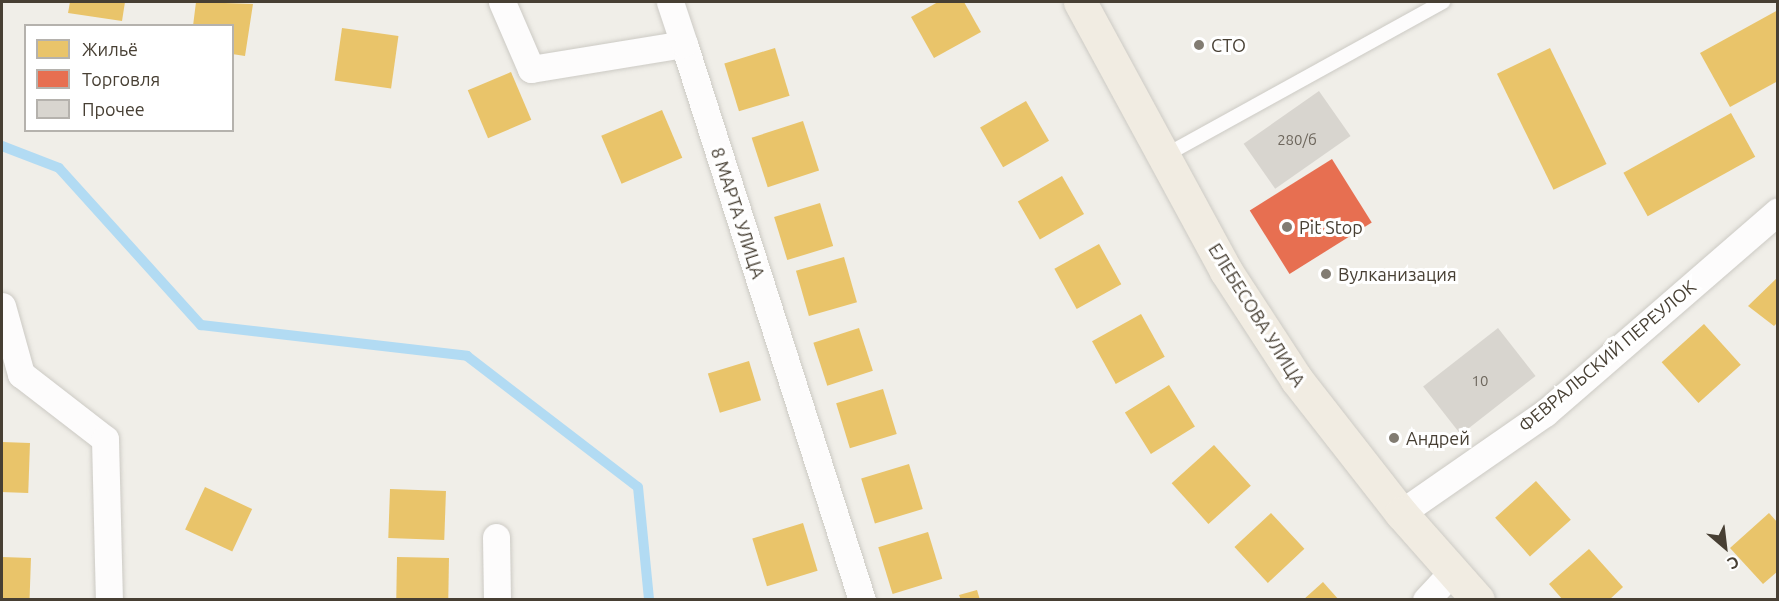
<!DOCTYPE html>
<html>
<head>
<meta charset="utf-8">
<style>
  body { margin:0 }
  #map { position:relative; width:1779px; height:601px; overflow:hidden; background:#f0eee8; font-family:Ubuntu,sans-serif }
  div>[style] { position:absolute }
  .homes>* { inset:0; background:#e9c46a; transform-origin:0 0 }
  .shops>* { inset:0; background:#e76f51; transform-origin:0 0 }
  .stream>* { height:10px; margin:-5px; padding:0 5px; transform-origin:5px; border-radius:5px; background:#b2dbf3 }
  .building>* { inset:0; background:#d8d5cf; transform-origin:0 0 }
  .roads { filter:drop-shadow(0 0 2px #cccac4) drop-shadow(0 0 2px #cccac4) }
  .lane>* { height:14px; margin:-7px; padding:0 7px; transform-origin:7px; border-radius:7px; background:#fdfcfc }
  .street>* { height:27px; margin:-13.5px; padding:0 13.5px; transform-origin:13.5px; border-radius:13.5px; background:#fdfcfc }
  .primary>* { height:33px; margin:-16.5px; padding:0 16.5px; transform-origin:16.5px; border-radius:16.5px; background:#f1ece2 }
  .dots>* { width:16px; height:16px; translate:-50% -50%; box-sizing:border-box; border:3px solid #fff; border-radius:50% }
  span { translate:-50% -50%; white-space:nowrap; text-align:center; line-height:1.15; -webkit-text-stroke:6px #fff; paint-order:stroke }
  .number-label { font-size:15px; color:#6d665c }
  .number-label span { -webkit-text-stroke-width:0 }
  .poi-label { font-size:18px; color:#473f33 }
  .left { translate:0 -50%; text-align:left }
  .street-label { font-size:18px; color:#473f33 }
  .frame { position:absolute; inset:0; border:3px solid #473f33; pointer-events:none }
  .legend { position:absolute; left:24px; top:24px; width:210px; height:108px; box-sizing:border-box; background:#fff; border:2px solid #b5b2ad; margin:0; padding:8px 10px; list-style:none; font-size:18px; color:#473f33 }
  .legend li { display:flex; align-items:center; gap:12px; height:30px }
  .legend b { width:30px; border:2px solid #b5b2ad }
  .north { position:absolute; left:1695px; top:517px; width:60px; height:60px; -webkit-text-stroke:4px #fff; paint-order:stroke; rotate:152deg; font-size:16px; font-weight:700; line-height:24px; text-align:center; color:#473f33 }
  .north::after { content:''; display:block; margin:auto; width:21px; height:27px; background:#473f33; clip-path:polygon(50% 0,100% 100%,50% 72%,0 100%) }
</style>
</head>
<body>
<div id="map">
  <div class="homes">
    <i style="clip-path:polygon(70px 2px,125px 2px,122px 21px,68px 13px)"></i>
    <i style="clip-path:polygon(196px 2px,253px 4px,245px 56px,232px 54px,232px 26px,193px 26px)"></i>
    <i style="clip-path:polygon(938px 2px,964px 2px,981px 32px,934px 58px,911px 17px)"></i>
    <i style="clip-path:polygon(1778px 10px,1778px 81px,1730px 107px,1700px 53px)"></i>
    <i style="left:342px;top:28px;width:57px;height:53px;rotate:8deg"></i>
    <i style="left:775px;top:48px;width:50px;height:53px;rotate:73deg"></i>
    <i style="left:1550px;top:48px;width:129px;height:59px;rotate:64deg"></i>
    <i style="left:511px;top:72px;width:52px;height:47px;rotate:67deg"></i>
    <i style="left:1026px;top:101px;width:46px;height:53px;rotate:60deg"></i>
    <i style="left:662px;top:110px;width:52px;height:66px;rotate:67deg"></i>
    <i style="left:1731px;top:113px;width:50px;height:123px;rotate:61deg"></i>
    <i style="left:803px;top:121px;width:52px;height:54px;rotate:72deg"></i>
    <i style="left:1062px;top:176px;width:44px;height:51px;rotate:60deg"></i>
    <i style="left:820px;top:203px;width:45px;height:48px;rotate:73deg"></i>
    <i style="left:1099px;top:244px;width:46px;height:51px;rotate:61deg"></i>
    <i style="left:844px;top:257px;width:47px;height:50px;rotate:74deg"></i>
    <i style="clip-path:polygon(1778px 277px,1778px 322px,1774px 326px,1748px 306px)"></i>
    <i style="left:1141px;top:314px;width:49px;height:56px;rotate:61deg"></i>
    <i style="left:1704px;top:324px;width:55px;height:57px;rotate:48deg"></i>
    <i style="left:859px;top:328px;width:45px;height:48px;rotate:72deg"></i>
    <i style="left:749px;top:361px;width:41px;height:43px;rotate:73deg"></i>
    <i style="left:1169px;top:385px;width:49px;height:52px;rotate:58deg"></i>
    <i style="left:883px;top:389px;width:47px;height:49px;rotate:73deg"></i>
    <i style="left:2px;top:442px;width:28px;height:50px;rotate:2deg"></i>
    <i style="left:1214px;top:445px;width:55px;height:57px;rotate:48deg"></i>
    <i style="left:909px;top:464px;width:47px;height:50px;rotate:73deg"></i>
    <i style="left:1536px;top:481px;width:52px;height:55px;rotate:48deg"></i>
    <i style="left:205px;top:487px;width:52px;height:47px;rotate:25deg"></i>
    <i style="left:390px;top:489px;width:56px;height:49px;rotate:2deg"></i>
    <i style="left:1271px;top:513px;width:49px;height:50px;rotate:47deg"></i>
    <i style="clip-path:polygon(1769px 513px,1778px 523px,1778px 571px,1763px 584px,1730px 548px)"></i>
    <i style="left:803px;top:523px;width:50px;height:53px;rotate:73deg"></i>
    <i style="left:928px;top:532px;width:49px;height:52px;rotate:73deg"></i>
    <i style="clip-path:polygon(1589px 549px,1623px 587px,1609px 600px,1563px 600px,1549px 584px)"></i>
    <i style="left:2px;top:557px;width:29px;height:43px;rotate:2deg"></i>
    <i style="left:397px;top:557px;width:52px;height:43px;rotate:1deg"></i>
    <i style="clip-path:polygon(1323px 582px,1339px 600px,1303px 600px)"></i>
    <i style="clip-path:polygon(977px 590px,980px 600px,961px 600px,959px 595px)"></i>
  </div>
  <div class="shops">
    <i style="left:1332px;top:159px;width:75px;height:97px;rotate:58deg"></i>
  </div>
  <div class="stream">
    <i style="left:2px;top:146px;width:61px;rotate:21.1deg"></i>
    <i style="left:59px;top:168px;width:212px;rotate:47.9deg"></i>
    <i style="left:201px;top:325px;width:268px;rotate:6.6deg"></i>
    <i style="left:467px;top:356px;width:215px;rotate:37.5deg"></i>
    <i style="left:638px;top:487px;width:114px;rotate:84.4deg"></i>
  </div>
  <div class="building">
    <i style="left:1319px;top:91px;width:55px;height:92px;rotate:55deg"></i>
    <i style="left:1498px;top:328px;width:61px;height:95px;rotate:52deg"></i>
  </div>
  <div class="roads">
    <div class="lane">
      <i style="left:1164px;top:156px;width:319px;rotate:-28.9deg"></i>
    </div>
    <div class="street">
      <i style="left:502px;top:2px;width:73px;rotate:66.6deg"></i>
      <i style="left:531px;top:69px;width:155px;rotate:-9.3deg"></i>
      <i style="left:684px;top:44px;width:584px;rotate:72.25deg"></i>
      <i style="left:670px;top:2px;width:44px;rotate:71.6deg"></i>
      <i style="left:2px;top:306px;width:71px;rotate:74.4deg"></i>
      <i style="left:21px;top:374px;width:106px;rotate:37.7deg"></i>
      <i style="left:105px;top:439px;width:161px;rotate:88.6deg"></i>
      <i style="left:1401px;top:513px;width:175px;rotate:-34.8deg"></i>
      <i style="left:1545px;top:413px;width:308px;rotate:-40.9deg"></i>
      <i style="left:496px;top:537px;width:63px;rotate:89.1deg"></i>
      <i style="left:1426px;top:600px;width:40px;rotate:-47deg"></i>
    </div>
    <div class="primary">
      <i style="left:1080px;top:2px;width:306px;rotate:61.5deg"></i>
      <i style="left:1226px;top:271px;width:130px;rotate:56.9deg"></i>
      <i style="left:1297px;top:380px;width:169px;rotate:52deg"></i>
      <i style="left:1401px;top:513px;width:116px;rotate:48.5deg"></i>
    </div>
  </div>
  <div class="dots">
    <i style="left:1199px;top:45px;background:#827c72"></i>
    <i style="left:1287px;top:227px;background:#827c72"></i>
    <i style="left:1326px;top:274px;background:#827c72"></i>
    <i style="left:1394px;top:438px;background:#827c72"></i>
  </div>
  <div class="number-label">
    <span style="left:1297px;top:140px">280/б</span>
    <span style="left:1480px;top:381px">10</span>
  </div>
  <div class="poi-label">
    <span class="left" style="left:1211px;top:45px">СТО</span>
    <span class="left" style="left:1299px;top:227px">Pit Stop</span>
    <span class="left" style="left:1338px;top:274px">Вулканизация</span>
    <span class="left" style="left:1406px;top:438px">Андрей</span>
  </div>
  <div class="street-label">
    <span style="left:738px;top:213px;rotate:72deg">8 МАРТА УЛИЦА</span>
    <span style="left:1257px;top:315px;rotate:58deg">ЕЛЕБЕСОВА УЛИЦА</span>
    <span style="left:1607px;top:356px;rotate:-40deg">ФЕВРАЛЬСКИЙ ПЕРЕУЛОК</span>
  </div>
  <div class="frame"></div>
  <ul class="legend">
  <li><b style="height:16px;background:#e9c46a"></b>Жильё</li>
  <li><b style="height:16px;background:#e76f51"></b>Торговля</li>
  <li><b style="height:16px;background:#d8d5cf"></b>Прочее</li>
  </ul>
  <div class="north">С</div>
</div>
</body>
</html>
